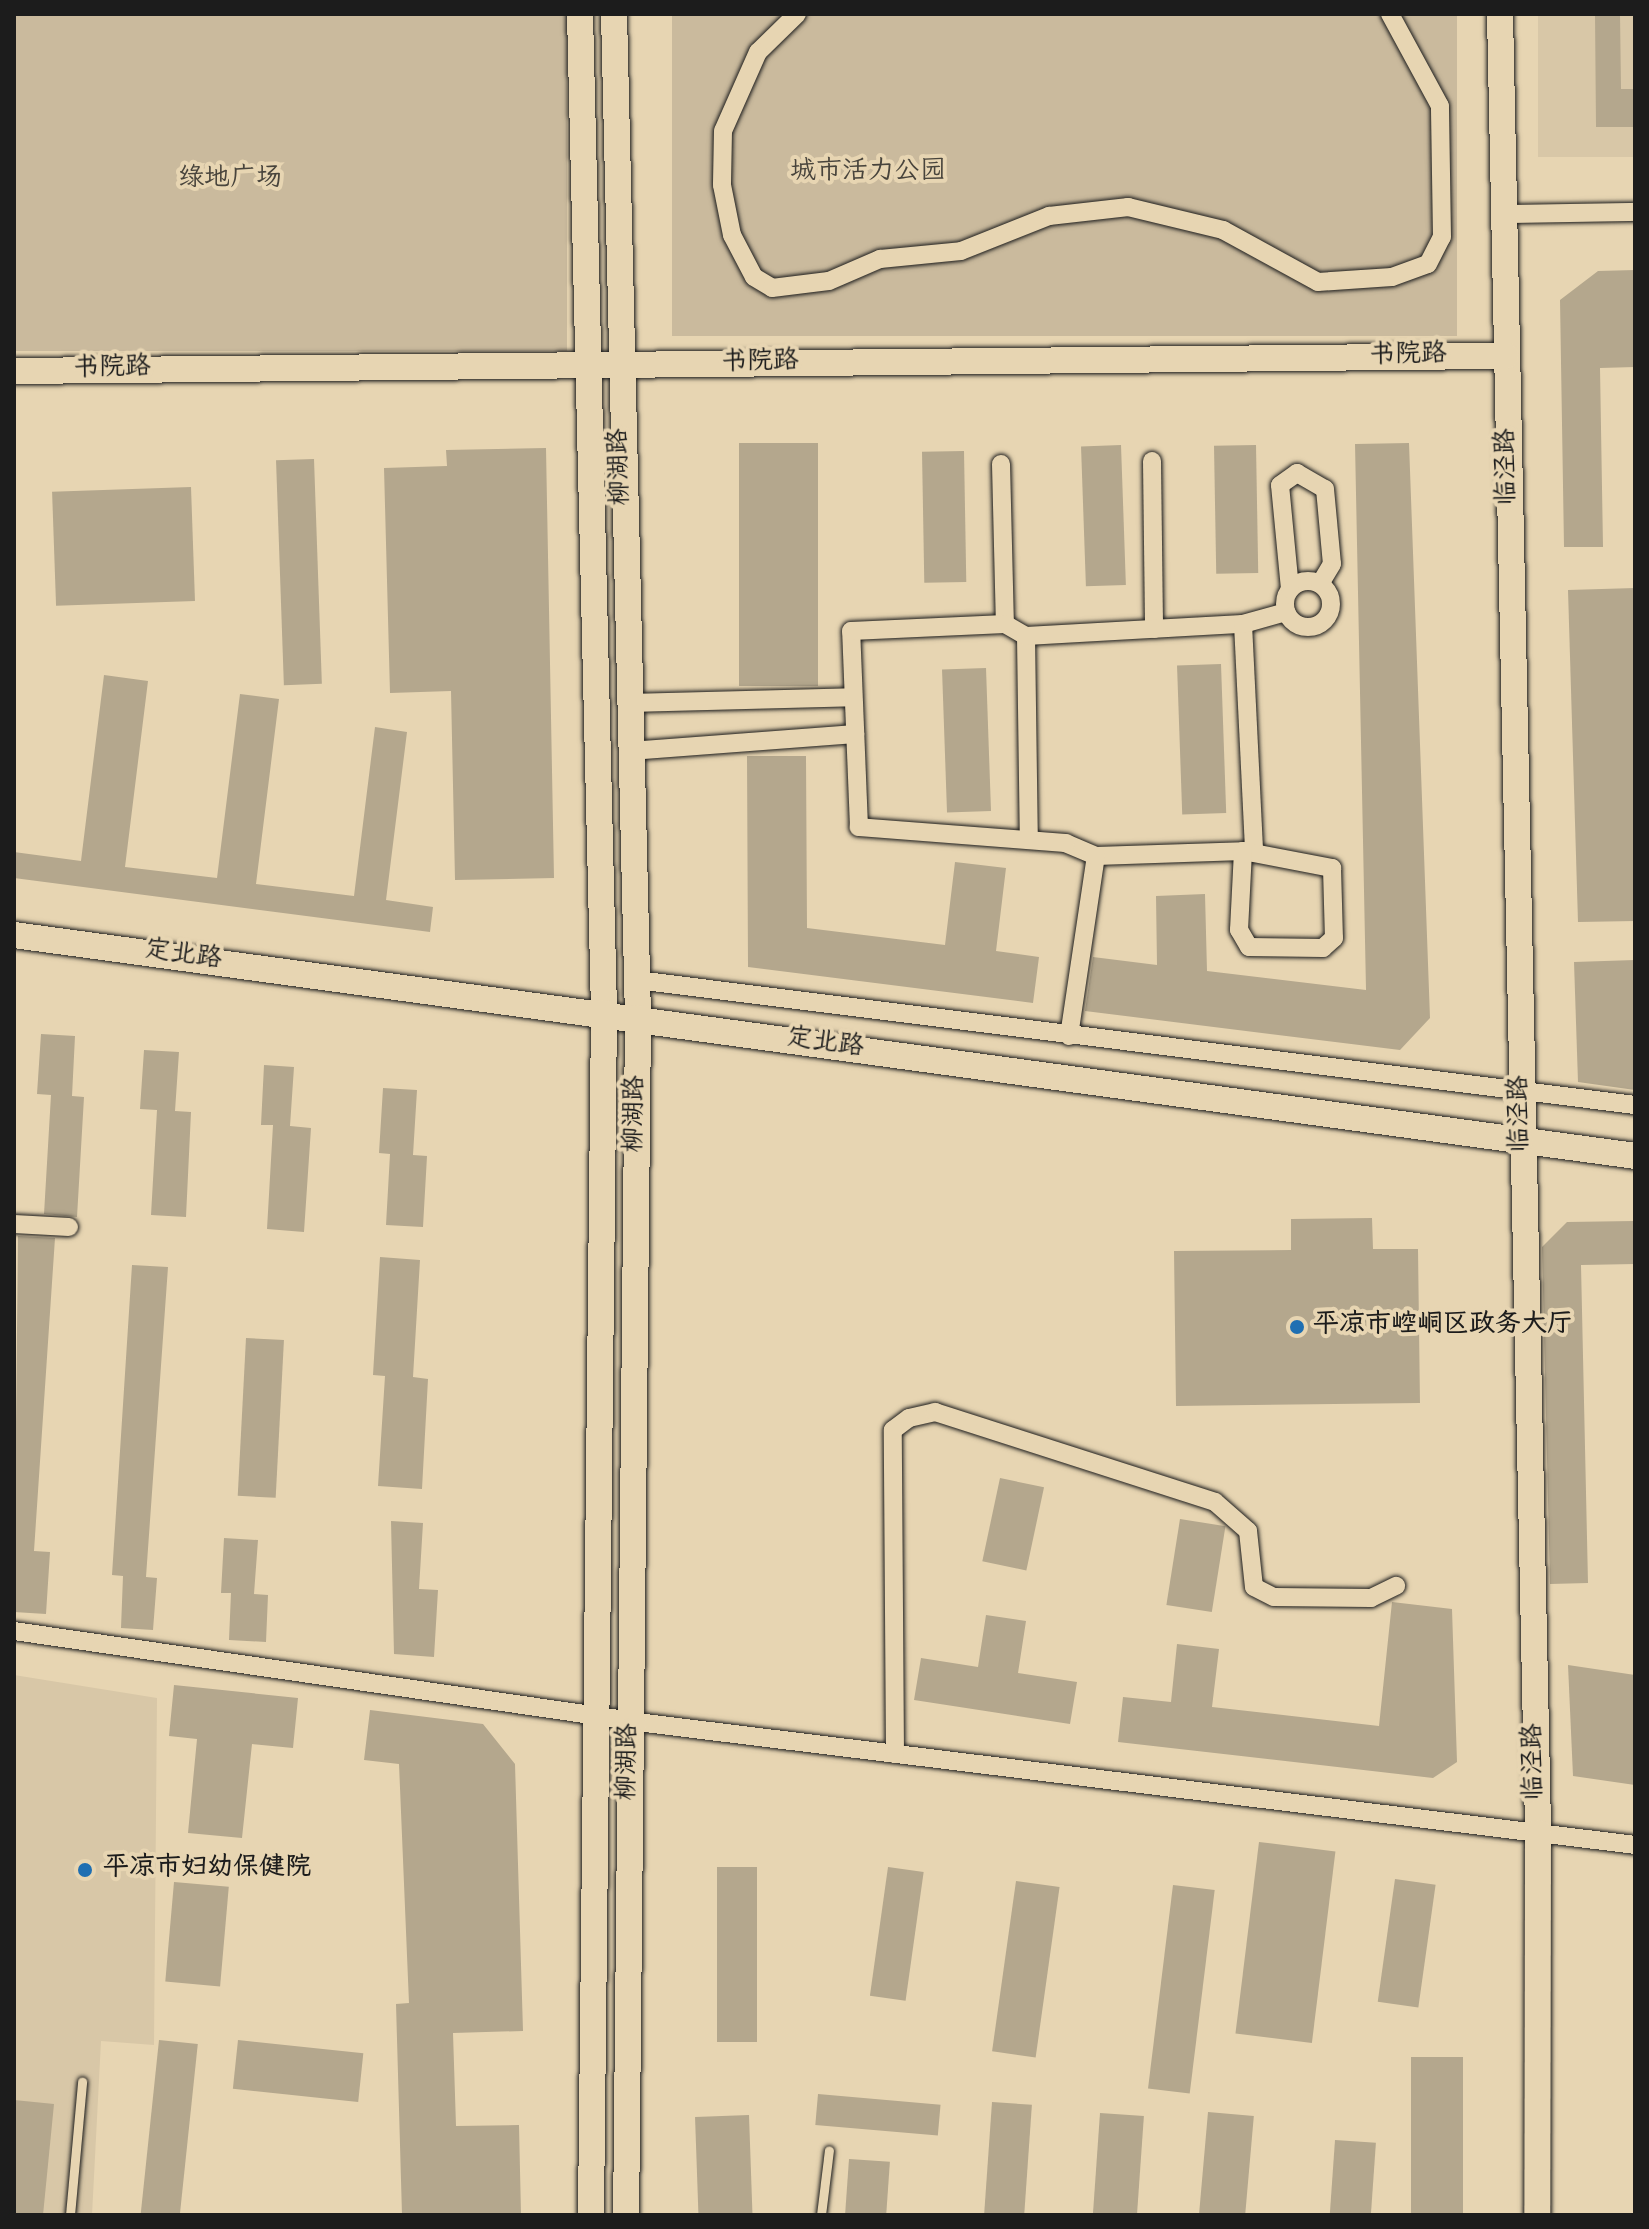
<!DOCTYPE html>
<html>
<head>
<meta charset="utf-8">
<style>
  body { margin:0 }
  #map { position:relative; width:1649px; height:2229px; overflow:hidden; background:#e7d5b2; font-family:"Gochi Hand","LXGW WenKai TC",sans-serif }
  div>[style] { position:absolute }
  .built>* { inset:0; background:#d8c7a7; transform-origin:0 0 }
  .green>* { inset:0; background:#caba9d; transform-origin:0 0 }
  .building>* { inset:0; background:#b4a78d; transform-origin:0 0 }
  .roads { filter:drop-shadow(0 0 2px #1c1c1c) drop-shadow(0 0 2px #1c1c1c) }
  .lane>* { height:9px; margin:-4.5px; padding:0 4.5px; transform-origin:4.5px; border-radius:4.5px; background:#e7d5b2 }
  .street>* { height:18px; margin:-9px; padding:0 9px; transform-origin:9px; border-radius:9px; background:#e7d5b2 }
  .street>.ring { margin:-9px; padding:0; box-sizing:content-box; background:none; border:18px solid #e7d5b2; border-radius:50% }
  .secondary>* { height:26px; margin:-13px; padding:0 13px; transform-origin:13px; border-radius:13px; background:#e7d5b2 }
  .dots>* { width:22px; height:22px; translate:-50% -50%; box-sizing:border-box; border:4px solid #e7d5b2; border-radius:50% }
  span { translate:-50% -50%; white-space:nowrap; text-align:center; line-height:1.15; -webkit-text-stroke:8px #e7d5b2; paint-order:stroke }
  .park-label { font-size:26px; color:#48443c }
  .street-label { font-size:26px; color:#1c1c1c }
  .poi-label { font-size:26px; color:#1c1c1c; font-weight:700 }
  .left { translate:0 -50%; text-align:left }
  .frame { position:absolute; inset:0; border:16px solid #1c1c1c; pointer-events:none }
</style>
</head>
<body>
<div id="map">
  <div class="built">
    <i style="left:1538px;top:14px;width:97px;height:143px"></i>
    <i style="clip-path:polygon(14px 1675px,157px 1698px,154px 2045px,101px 2041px,92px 2215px,14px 2215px)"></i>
  </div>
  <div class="green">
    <i style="left:14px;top:14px;width:553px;height:337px"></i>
    <i style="left:672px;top:14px;width:785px;height:322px"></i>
  </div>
  <div class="building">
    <i style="clip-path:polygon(1595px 14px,1620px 14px,1621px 89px,1635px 89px,1635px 127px,1596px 127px)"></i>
    <i style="clip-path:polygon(1635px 270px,1635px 367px,1600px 368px,1603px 547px,1564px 547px,1560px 300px,1598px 271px)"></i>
    <i style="left:818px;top:443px;width:243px;height:79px;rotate:90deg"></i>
    <i style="clip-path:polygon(1409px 443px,1430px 1018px,1400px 1050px,1085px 1011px,1093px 957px,1157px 965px,1156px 896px,1205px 894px,1207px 971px,1366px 990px,1355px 444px)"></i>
    <i style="left:1121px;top:445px;width:140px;height:40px;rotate:88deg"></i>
    <i style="left:1256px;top:445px;width:128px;height:42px;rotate:89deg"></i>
    <i style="clip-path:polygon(546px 448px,554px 878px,455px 880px,451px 691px,390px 693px,384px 468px,447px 466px,446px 450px)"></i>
    <i style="left:964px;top:451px;width:131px;height:42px;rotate:89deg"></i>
    <i style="left:314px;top:459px;width:225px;height:38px;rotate:88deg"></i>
    <i style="left:191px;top:487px;width:114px;height:139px;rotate:88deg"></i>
    <i style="clip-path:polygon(1635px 588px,1635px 921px,1578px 922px,1568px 590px)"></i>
    <i style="left:1221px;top:664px;width:149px;height:44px;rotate:88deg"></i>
    <i style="left:986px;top:668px;width:143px;height:44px;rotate:88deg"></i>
    <i style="clip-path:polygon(104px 675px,148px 681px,125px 867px,217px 878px,240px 694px,279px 699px,256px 884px,354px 896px,375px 727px,407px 732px,386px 900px,433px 907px,430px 932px,14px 878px,14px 852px,81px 861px)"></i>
    <i style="clip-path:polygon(747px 756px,806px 756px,807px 928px,945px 945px,955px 862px,1006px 868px,996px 951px,1039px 957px,1033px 1003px,748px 967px)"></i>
    <i style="clip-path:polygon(1635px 960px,1635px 1090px,1578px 1082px,1574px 962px)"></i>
    <i style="clip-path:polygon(41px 1034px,75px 1036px,72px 1096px,84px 1097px,77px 1217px,44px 1214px,51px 1095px,37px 1094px)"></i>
    <i style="clip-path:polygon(144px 1050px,179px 1052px,175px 1111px,191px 1112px,186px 1217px,151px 1215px,157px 1110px,140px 1109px)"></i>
    <i style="clip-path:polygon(264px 1065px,294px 1067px,290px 1126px,311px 1128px,304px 1232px,267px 1229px,273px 1125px,261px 1125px)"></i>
    <i style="clip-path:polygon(383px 1088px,417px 1090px,413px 1155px,427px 1156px,423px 1227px,386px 1225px,390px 1154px,379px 1153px)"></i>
    <i style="clip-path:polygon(1372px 1218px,1373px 1249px,1418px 1249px,1420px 1403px,1176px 1406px,1174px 1251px,1291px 1250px,1291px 1219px)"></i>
    <i style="clip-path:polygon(1634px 1221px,1635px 1264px,1581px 1265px,1588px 1583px,1550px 1584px,1542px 1247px,1567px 1222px)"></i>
    <i style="clip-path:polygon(18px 1236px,55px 1238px,34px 1551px,50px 1552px,46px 1614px,14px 1612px)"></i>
    <i style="clip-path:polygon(380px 1257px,420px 1260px,413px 1377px,428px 1379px,422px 1489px,378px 1486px,385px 1376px,373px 1375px)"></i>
    <i style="clip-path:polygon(132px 1265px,168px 1267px,146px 1577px,157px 1578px,153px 1630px,121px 1628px,123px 1576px,112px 1575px)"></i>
    <i style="left:246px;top:1338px;width:38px;height:158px;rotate:3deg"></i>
    <i style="left:1000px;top:1478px;width:45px;height:85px;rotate:12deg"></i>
    <i style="left:1180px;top:1519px;width:46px;height:87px;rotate:9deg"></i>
    <i style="clip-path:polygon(391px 1521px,423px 1523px,419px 1589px,438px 1590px,434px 1657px,394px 1654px)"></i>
    <i style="clip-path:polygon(224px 1538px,258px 1540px,254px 1594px,268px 1595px,266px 1642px,229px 1640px,231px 1593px,221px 1593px)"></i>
    <i style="clip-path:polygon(1392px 1602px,1452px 1609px,1457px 1762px,1433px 1778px,1118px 1742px,1123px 1697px,1171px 1702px,1177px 1644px,1219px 1649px,1212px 1707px,1379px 1726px)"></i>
    <i style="clip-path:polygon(986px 1615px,1026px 1621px,1018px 1673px,1077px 1682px,1070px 1724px,914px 1700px,921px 1658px,978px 1667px)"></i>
    <i style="clip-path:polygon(1568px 1665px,1635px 1675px,1635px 1785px,1573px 1776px)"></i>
    <i style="clip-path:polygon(174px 1685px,298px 1698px,293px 1748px,252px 1744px,242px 1838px,188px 1833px,197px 1739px,169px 1736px)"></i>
    <i style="clip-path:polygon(370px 1710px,483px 1724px,515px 1764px,523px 2031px,453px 2033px,456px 2126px,519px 2125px,521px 2215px,402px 2215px,396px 2004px,409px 2003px,399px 1764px,364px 1760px)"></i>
    <i style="left:1259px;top:1842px;width:77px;height:193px;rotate:7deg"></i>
    <i style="left:717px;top:1867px;width:40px;height:175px"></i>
    <i style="left:888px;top:1867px;width:36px;height:130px;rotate:8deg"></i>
    <i style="left:1395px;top:1879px;width:41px;height:124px;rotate:8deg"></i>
    <i style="left:1016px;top:1881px;width:44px;height:172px;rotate:8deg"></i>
    <i style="left:174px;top:1882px;width:55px;height:100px;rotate:5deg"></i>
    <i style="left:1173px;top:1885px;width:42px;height:205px;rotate:7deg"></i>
    <i style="left:159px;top:2040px;width:39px;height:176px;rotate:6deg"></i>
    <i style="left:238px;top:2040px;width:126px;height:49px;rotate:6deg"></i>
    <i style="left:1411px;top:2057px;width:52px;height:158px"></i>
    <i style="left:818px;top:2094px;width:123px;height:31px;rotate:5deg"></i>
    <i style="clip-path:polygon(14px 2100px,54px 2104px,43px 2215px,14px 2215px)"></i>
    <i style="left:992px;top:2102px;width:40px;height:113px;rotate:4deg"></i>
    <i style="left:1208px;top:2112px;width:46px;height:103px;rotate:5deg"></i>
    <i style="left:1100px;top:2113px;width:44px;height:102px;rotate:4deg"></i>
    <i style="left:749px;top:2115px;width:100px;height:54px;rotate:88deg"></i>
    <i style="left:1335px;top:2140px;width:41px;height:75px;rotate:4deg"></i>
    <i style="left:849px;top:2159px;width:41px;height:56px;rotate:4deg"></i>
  </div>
  <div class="roads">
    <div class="lane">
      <i style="left:70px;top:2215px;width:134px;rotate:-84.8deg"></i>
      <i style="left:821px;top:2215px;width:65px;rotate:-83deg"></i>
    </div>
    <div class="street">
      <i style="left:797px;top:14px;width:54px;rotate:135.7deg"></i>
      <i style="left:758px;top:52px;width:86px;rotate:113.9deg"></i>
      <i style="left:723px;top:131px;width:54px;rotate:91.1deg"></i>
      <i style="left:722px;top:185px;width:51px;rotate:78.7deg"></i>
      <i style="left:732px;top:235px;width:47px;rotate:62.4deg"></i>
      <i style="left:754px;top:277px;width:21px;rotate:31deg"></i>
      <i style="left:772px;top:288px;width:57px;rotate:-7deg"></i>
      <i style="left:829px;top:281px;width:56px;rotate:-23.3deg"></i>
      <i style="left:880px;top:259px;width:81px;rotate:-5.6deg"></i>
      <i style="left:961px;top:251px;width:95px;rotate:-21.7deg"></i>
      <i style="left:1049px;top:216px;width:80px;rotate:-6.5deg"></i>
      <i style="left:1128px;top:207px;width:98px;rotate:13.6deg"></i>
      <i style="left:1223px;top:230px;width:108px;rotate:28.7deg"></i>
      <i style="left:1318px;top:282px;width:74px;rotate:-3.9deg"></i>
      <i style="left:1392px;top:277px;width:38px;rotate:-20deg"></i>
      <i style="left:1428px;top:264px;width:30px;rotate:-63deg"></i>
      <i style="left:1442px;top:237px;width:131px;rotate:-90.9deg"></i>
      <i style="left:1440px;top:106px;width:105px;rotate:-118.5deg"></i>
      <i style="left:1505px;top:214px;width:130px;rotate:-0.9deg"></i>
      <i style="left:1152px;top:461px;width:168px;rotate:89.3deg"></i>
      <i style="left:1001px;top:464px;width:160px;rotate:88.6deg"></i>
      <i class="ring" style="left:1285px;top:581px;width:28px;height:28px"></i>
      <i style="left:1290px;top:589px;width:104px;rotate:-95.5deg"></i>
      <i style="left:1280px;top:485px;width:21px;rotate:-35deg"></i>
      <i style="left:1297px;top:473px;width:32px;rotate:30deg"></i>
      <i style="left:1325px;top:489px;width:75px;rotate:84.7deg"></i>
      <i style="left:1332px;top:564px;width:23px;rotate:121deg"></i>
      <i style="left:1243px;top:624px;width:229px;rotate:87.2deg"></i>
      <i style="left:1026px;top:636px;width:204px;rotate:89.2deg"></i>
      <i style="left:629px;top:703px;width:224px;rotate:-1.5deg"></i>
      <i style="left:630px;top:751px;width:226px;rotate:-4.3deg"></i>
      <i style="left:1096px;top:856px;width:147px;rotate:-1.9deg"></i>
      <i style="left:1243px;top:851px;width:91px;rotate:10.8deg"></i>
      <i style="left:1332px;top:868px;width:70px;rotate:88.4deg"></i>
      <i style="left:1334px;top:938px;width:15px;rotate:138deg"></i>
      <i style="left:1323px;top:948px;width:74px;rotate:-179.2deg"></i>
      <i style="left:1249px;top:947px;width:20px;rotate:-120deg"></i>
      <i style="left:1239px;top:930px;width:79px;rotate:-87.1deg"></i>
      <i style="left:637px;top:980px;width:1006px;rotate:7.14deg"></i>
      <i style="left:1069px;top:1036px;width:182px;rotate:-81.5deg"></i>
      <i style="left:1096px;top:856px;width:33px;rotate:-157deg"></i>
      <i style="left:1066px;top:843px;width:208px;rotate:-175.6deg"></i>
      <i style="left:859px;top:827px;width:196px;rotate:-92.3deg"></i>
      <i style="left:851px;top:631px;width:154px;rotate:-2.6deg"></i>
      <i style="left:1005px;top:624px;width:24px;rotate:30deg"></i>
      <i style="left:1026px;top:636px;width:217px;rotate:-3.2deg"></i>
      <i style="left:1243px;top:624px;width:45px;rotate:-15.6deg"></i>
      <i style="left:14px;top:1224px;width:55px;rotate:3.1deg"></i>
      <i style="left:14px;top:1631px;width:646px;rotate:8.28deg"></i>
      <i style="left:653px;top:1724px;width:989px;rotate:7.02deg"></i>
      <i style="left:895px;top:1754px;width:324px;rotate:-90.4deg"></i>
      <i style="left:893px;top:1430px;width:20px;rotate:-37deg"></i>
      <i style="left:909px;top:1418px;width:27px;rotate:-13deg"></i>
      <i style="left:935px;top:1412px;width:294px;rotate:17.8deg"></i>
      <i style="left:1215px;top:1502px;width:44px;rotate:41.3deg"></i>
      <i style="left:1248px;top:1531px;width:56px;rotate:83.9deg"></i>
      <i style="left:1254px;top:1587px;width:22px;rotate:27deg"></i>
      <i style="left:1274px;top:1597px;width:97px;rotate:0.6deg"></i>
      <i style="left:1371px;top:1598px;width:28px;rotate:-26deg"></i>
    </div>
    <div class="secondary">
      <i style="left:580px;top:14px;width:999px;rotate:88.62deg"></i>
      <i style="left:604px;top:1013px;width:1202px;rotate:90.62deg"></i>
      <i style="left:614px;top:14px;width:1004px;rotate:88.63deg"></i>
      <i style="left:638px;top:1018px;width:1197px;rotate:90.57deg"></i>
      <i style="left:1500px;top:14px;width:1819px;rotate:88.8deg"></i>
      <i style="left:1538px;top:1833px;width:382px;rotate:90.1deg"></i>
      <i style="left:14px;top:371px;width:1492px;rotate:-0.58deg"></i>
      <i style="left:14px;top:935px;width:1636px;rotate:7.76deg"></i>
    </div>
  </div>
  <div class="dots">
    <i style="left:1297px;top:1327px;background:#1f6fb2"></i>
    <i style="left:85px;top:1870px;background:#1f6fb2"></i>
  </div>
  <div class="park-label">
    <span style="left:868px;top:174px">城市活力公园</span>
    <span style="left:230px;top:181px">绿地广场</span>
  </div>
  <div class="street-label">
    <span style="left:1408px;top:357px;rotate:-1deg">书院路</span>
    <span style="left:760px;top:364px;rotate:-1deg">书院路</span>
    <span style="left:112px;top:370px;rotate:-1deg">书院路</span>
    <span style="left:622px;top:467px;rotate:-92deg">柳湖路</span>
    <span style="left:1509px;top:467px;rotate:-91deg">临泾路</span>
    <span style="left:183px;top:957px;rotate:8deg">定北路</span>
    <span style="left:825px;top:1045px;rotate:8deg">定北路</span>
    <span style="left:637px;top:1114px;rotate:-89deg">柳湖路</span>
    <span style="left:1522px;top:1114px;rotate:-91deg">临泾路</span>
    <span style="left:630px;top:1762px;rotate:-89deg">柳湖路</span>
    <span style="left:1536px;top:1762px;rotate:-91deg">临泾路</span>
  </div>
  <div class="poi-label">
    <span class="left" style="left:1313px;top:1327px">平凉市崆峒区政务大厅</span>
    <span class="left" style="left:103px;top:1870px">平凉市妇幼保健院</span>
  </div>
  <div class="frame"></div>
</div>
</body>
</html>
